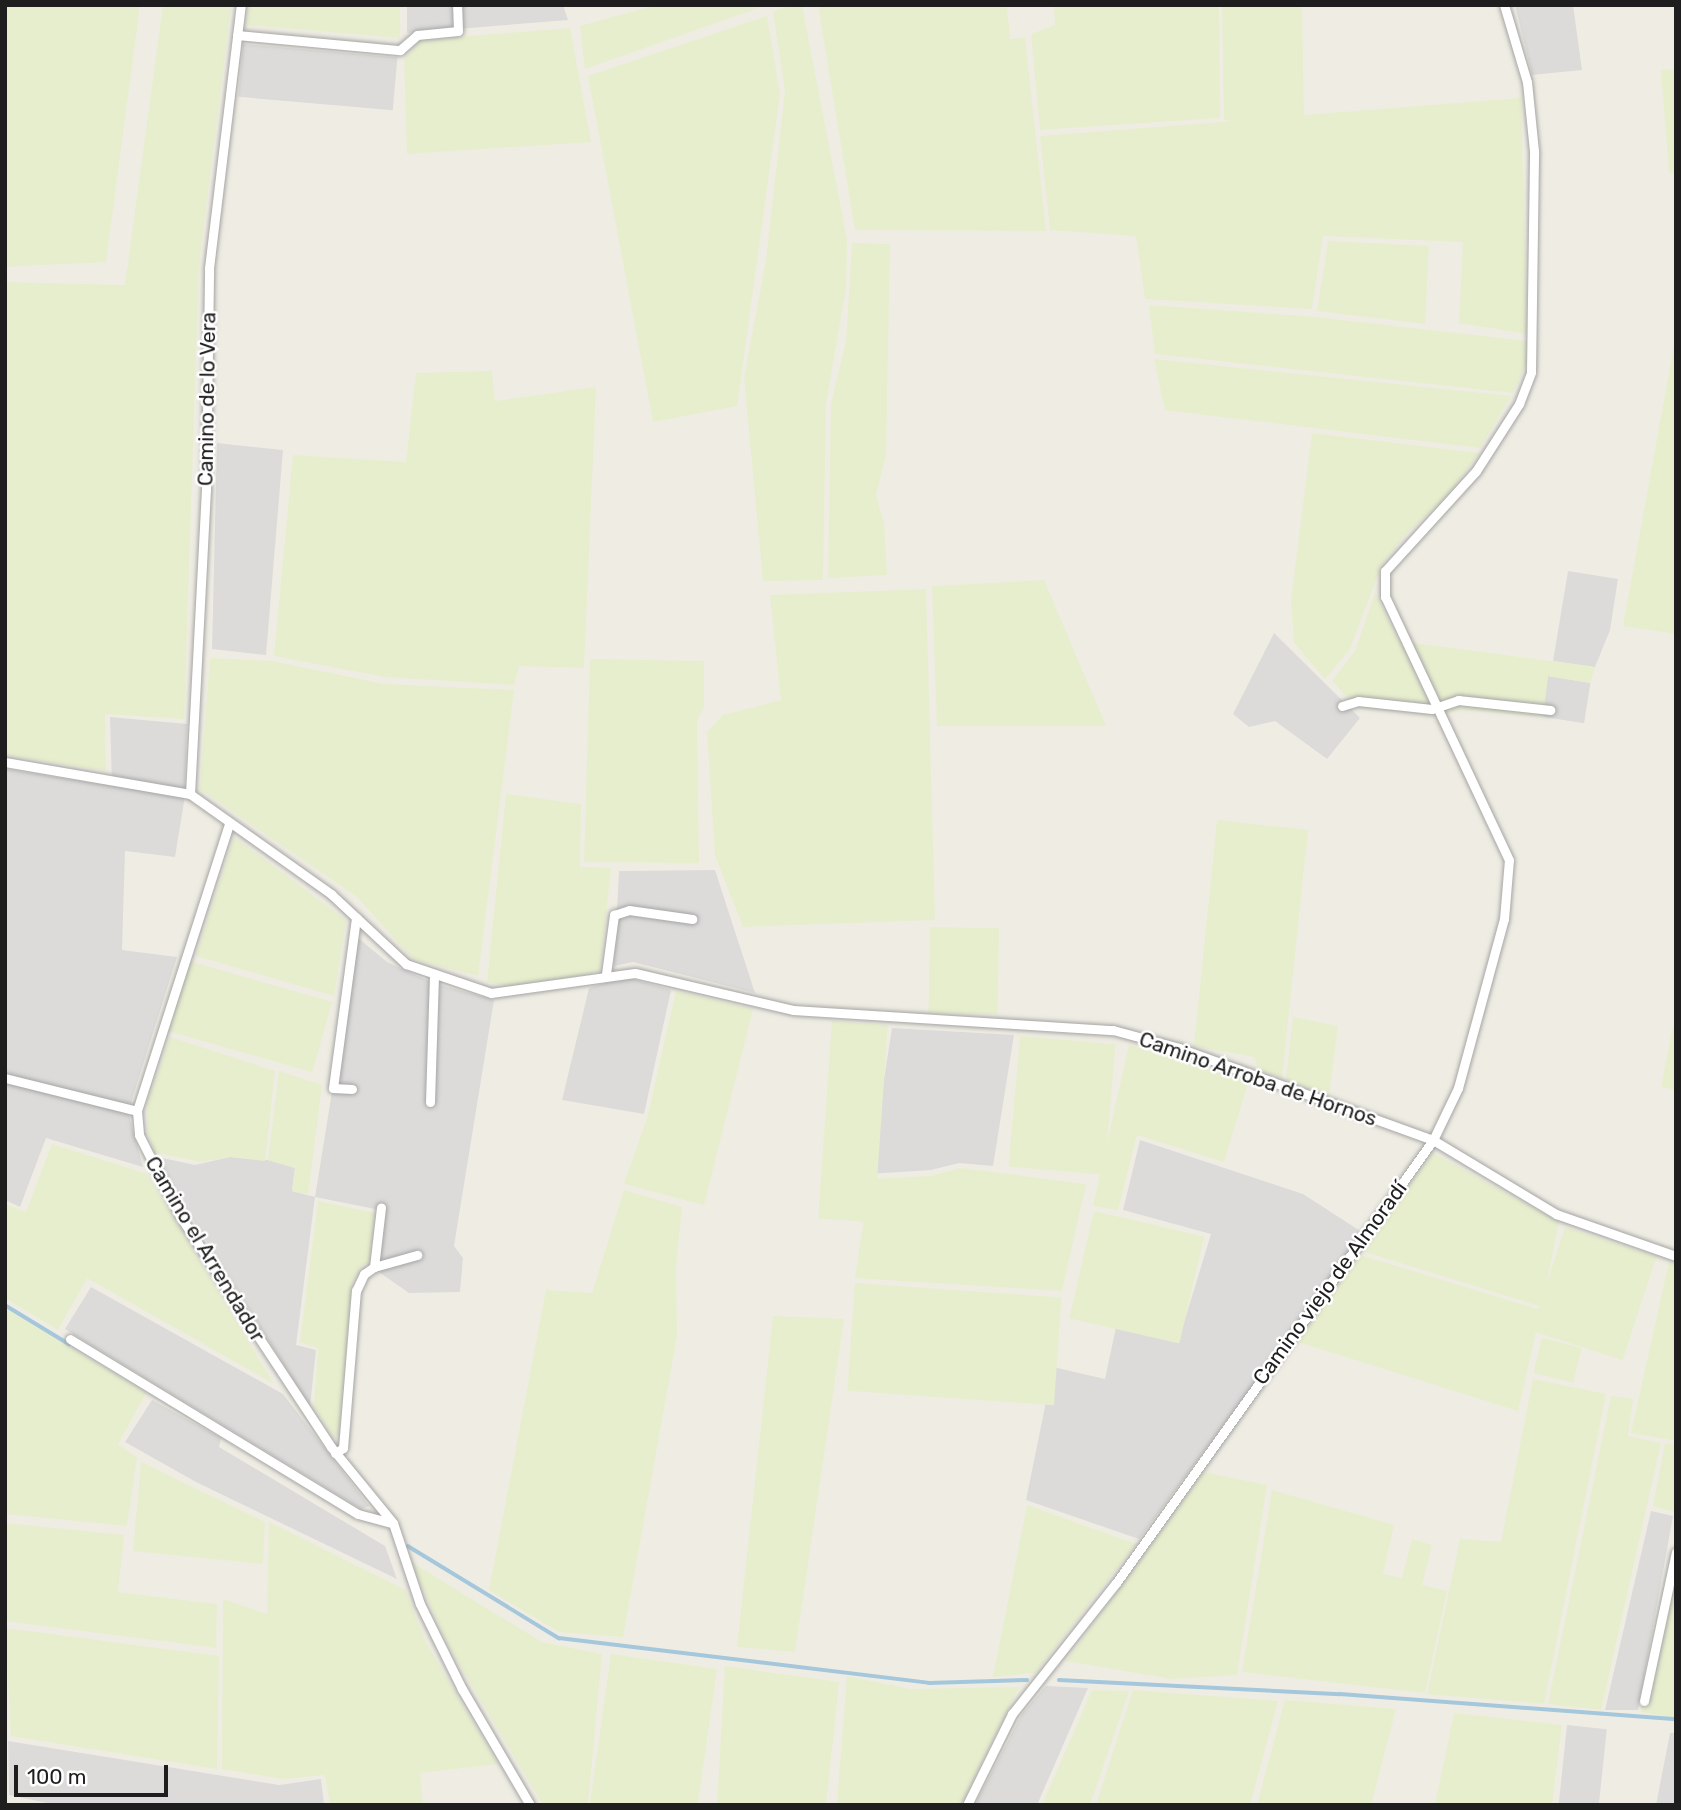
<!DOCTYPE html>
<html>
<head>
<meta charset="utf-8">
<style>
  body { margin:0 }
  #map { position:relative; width:1681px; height:1810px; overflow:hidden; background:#efede3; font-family:Rubik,sans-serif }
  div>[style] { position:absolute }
  .residential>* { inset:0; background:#dcdbda; transform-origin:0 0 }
  .farmland>* { inset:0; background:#e7eece; transform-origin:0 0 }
  .stream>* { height:3.5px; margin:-1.75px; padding:0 1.75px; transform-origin:1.75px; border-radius:1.75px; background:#a4c7dc }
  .roads { filter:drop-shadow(0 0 2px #a5a5a5) drop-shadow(0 0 2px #a5a5a5) }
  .minor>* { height:9px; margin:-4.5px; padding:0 4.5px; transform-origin:4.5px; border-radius:4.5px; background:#fff }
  span { translate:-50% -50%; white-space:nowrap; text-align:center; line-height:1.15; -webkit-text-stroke:5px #fff; paint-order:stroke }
  .street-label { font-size:21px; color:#1e1e1e }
  .frame { position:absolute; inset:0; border:7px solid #1e1e1e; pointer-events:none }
  .scale { position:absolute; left:14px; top:1765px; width:154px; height:32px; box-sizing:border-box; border:4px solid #1e1e1e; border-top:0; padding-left:9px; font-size:21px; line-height:24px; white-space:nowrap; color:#1e1e1e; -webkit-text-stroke:5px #fff; paint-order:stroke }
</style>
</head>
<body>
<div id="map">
  <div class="residential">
    <i style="clip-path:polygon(407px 5px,563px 5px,568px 20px,407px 33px)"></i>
    <i style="clip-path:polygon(1515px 5px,1573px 5px,1582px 70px,1532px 75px)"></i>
    <i style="left:243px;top:44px;width:155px;height:53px;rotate:5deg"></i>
    <i style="clip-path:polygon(217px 443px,283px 450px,266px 655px,212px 649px)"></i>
    <i style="clip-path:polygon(1568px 571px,1618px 579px,1610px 630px,1595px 667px,1553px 661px)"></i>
    <i style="clip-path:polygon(1274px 633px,1360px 718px,1327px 759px,1275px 721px,1249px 727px,1233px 714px)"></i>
    <i style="left:1548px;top:676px;width:43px;height:41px;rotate:9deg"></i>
    <i style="clip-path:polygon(110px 717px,187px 724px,184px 802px,175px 857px,125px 851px,122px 950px,177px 957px,128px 1112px,143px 1167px,46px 1138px,20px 1207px,5px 1200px,5px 769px,112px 786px)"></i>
    <i style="clip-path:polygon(715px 870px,755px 993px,633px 962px,614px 966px,619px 871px)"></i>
    <i style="clip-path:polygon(357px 937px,387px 962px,433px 983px,494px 1000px,454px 1246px,463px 1258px,460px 1292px,409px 1293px,379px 1272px,385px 1211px,315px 1197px,296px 1345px,316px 1350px,310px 1406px,153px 1156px,195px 1165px,230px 1157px,268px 1160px,295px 1168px,292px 1191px,315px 1197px)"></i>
    <i style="clip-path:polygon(625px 977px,671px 990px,644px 1114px,562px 1100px,589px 988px)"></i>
    <i style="clip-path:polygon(892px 1028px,1014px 1035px,993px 1166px,959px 1163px,931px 1170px,869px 1174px)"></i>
    <i style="clip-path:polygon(1140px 1140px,1303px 1194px,1365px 1234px,1139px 1539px,1026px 1500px,1053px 1367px,1105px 1379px,1116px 1327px,1179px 1339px,1211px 1234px,1123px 1210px)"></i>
    <i style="clip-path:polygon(91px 1287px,283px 1394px,369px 1506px,361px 1509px,65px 1329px)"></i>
    <i style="clip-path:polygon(152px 1400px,221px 1438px,219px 1447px,385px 1546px,397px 1579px,196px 1482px,125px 1442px)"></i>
    <i style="clip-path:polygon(1651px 1511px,1673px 1516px,1638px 1710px,1605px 1710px)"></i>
    <i style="clip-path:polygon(1046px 1686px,1088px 1688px,1037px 1805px,975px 1805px,1022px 1714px)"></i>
    <i style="left:1567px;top:1725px;width:40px;height:81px;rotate:6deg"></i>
    <i style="clip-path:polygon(1670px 1733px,1676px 1733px,1676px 1805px,1656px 1805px)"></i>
    <i style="clip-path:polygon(8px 1741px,279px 1785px,321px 1779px,324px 1805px,57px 1805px,9px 1795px)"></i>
  </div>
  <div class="farmland">
    <i style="clip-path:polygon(5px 5px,140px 5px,106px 262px,5px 267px)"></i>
    <i style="clip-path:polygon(163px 5px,231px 5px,199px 264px,184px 719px,105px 714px,106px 771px,5px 755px,5px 282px,125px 285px)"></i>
    <i style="clip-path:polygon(249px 5px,400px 5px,400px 38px,247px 25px)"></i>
    <i style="clip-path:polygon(657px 5px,767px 5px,585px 69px,580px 26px)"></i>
    <i style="clip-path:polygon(790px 5px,802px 5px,847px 240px,846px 288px,826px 404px,823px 580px,763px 581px,744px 378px,766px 260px,785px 91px,773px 12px)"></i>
    <i style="clip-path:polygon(818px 5px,1007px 5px,1010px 39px,1025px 38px,1046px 231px,855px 230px)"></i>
    <i style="clip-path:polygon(1054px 5px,1219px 5px,1220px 118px,1040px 130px,1031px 34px,1055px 25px)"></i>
    <i style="clip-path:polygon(1222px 5px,1302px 5px,1304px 115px,1521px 98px,1527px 334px,1459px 323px,1463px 242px,1323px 236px,1312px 309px,1145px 299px,1136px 236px,1050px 230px,1040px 136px,1234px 121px,1224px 120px)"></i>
    <i style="clip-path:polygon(767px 16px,780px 94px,737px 406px,653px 422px,588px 76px)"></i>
    <i style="clip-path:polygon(570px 28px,591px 142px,407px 154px,404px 59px,420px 40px)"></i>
    <i style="clip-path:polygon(1676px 69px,1676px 174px,1669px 173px,1661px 70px)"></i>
    <i style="clip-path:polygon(1328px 241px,1429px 246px,1425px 324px,1317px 311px)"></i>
    <i style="clip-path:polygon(852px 243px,890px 244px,886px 455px,876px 495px,884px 523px,887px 575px,828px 578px,831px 404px,846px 342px)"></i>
    <i style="clip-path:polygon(1149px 305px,1316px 317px,1527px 341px,1527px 362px,1513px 393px,1155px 354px)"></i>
    <i style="clip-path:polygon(1676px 334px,1676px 634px,1623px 626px)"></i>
    <i style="clip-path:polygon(1154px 359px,1511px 396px,1480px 448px,1165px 410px)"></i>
    <i style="clip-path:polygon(492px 371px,495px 401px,596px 387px,584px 668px,519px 666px,514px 685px,385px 677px,274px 656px,293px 455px,406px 462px,416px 373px)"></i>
    <i style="clip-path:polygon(1312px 433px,1479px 453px,1449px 494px,1406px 534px,1382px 564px,1350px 649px,1325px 679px,1294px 643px,1291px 600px)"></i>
    <i style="clip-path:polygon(1044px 580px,1106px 726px,937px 726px,932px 586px)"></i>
    <i style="clip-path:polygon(926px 589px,935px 920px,743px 927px,715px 855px,707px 732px,723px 715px,781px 700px,770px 595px)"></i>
    <i style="clip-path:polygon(1375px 593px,1399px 641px,1595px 667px,1590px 683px,1548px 676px,1543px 717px,1461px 710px,1438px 716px,1357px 708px,1332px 681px,1355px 651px)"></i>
    <i style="clip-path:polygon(210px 658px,272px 661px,384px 684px,514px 690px,478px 976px,413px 959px,357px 897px,200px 789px)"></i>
    <i style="clip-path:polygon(590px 659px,704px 661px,704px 707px,697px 721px,699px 863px,584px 862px)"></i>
    <i style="clip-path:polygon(506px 794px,581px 804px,580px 867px,611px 868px,600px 971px,519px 988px,487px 982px)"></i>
    <i style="clip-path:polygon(1217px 820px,1308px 830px,1282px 1078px,1258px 1069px,1254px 1057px,1194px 1046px)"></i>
    <i style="clip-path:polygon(234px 837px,346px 920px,334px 996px,196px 956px)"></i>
    <i style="left:930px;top:927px;width:69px;height:86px;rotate:1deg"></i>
    <i style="left:189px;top:961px;width:149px;height:73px;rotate:16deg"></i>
    <i style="clip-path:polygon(676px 991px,753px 1009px,704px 1205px,624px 1184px,648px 1115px)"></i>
    <i style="clip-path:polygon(1676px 1011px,1676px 1090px,1661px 1087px)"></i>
    <i style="clip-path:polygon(1293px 1017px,1338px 1026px,1329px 1095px,1286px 1080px)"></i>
    <i style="left:832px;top:1021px;width:56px;height:198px;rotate:4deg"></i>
    <i style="left:1020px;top:1036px;width:96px;height:131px;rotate:5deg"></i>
    <i style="clip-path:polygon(170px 1037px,275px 1071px,265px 1161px,230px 1157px,201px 1162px,154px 1152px,147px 1130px,148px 1100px)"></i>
    <i style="clip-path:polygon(1129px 1045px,1248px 1083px,1224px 1162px,1137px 1135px,1118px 1210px,1093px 1206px)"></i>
    <i style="clip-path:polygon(279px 1071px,322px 1085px,308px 1195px,292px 1191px,295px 1168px,268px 1160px)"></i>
    <i style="clip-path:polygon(52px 1144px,147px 1174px,274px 1384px,87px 1278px,58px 1330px,5px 1298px,5px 1204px,26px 1212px)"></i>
    <i style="clip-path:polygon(1433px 1153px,1559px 1222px,1542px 1307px,1362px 1251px)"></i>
    <i style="clip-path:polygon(961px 1168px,1086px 1184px,1062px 1291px,855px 1278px,870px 1179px,930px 1176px)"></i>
    <i style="clip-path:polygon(624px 1190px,682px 1207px,676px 1266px,677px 1336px,623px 1637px,559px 1632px,489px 1590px,546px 1290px,592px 1293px)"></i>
    <i style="clip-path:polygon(318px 1201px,375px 1213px,371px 1261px,361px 1266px,352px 1284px,340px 1435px,334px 1438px,314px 1407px,318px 1348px,300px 1342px)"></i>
    <i style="left:1094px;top:1211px;width:113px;height:110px;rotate:13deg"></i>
    <i style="left:1565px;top:1227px;width:96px;height:109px;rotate:18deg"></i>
    <i style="clip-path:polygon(1360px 1255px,1541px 1310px,1518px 1411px,1298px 1342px)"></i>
    <i style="clip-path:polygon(1669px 1262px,1676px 1264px,1676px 1441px,1631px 1433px)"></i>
    <i style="left:855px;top:1283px;width:207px;height:108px;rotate:4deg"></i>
    <i style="clip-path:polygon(5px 1308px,146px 1393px,118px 1444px,137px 1458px,127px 1526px,5px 1514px)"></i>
    <i style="clip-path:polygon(773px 1316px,844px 1319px,795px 1652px,737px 1647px)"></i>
    <i style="left:1542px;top:1338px;width:41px;height:36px;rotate:14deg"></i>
    <i style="clip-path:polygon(1533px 1379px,1606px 1394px,1544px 1704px,1427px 1694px,1460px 1539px,1501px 1542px)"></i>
    <i style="clip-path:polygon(1611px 1396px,1633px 1399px,1628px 1436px,1661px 1443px,1601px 1710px,1548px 1704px)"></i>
    <i style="clip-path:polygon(1665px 1443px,1676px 1445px,1675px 1512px,1653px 1506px)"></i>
    <i style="clip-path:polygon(141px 1462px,265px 1522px,263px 1564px,133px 1551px)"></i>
    <i style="clip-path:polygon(1204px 1472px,1267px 1485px,1237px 1675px,1172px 1679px,1066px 1661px)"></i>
    <i style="clip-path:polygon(1272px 1490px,1394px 1525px,1383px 1574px,1402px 1578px,1412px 1539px,1432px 1545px,1422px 1585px,1447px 1591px,1425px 1693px,1242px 1672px)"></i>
    <i style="clip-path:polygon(1027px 1505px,1136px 1544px,1035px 1673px,993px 1677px)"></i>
    <i style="clip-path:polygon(269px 1522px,405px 1590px,426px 1643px,498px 1764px,420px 1773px,423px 1805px,330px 1805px,325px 1775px,284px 1779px,222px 1769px,223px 1599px,267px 1614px)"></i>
    <i style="clip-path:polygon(5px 1523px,124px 1535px,118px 1592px,217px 1604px,216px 1648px,5px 1621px)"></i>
    <i style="clip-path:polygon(1676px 1553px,1676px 1718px,1641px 1712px)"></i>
    <i style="clip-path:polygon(411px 1562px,542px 1642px,602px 1654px,588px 1805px,543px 1805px,448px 1645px)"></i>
    <i style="clip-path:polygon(5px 1628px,219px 1656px,217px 1769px,11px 1736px)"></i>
    <i style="left:611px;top:1654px;width:107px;height:152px;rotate:8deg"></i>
    <i style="clip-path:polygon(725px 1666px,839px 1682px,826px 1805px,717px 1805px)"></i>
    <i style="clip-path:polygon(847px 1676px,910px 1689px,1019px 1687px,961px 1805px,837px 1805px)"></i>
    <i style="clip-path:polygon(1092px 1690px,1129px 1691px,1090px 1805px,1042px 1805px)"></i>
    <i style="clip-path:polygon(1133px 1690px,1278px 1701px,1250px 1805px,1096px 1805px)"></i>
    <i style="clip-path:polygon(1285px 1700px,1396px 1709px,1371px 1805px,1257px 1805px)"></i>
    <i style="clip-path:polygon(1454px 1713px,1562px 1725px,1552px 1805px,1435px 1805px)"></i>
  </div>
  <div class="stream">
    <i style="left:5px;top:1305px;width:75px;rotate:31.4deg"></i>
    <i style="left:408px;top:1546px;width:177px;rotate:31.4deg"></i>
    <i style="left:559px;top:1638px;width:373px;rotate:6.9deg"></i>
    <i style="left:929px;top:1683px;width:98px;rotate:-1.8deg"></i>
    <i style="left:1059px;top:1680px;width:281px;rotate:2.9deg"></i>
    <i style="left:1340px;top:1694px;width:337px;rotate:4.3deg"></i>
  </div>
  <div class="roads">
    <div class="minor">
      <i style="left:237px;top:35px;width:164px;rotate:5.3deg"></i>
      <i style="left:400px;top:50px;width:23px;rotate:-41deg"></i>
      <i style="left:417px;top:35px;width:41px;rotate:-5.6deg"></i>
      <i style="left:458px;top:31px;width:26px;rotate:-92deg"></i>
      <i style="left:1342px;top:706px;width:17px;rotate:-17deg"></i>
      <i style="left:1358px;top:701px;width:74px;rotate:6.2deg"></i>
      <i style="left:1432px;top:709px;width:28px;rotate:-19deg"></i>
      <i style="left:1458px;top:700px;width:93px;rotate:6.2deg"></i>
      <i style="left:5px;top:762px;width:188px;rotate:9.8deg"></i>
      <i style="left:190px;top:794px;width:173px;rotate:35.3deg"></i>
      <i style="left:331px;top:894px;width:103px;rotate:43deg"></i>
      <i style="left:406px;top:964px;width:90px;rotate:18.8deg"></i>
      <i style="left:491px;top:993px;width:145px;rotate:-7.9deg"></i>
      <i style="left:635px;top:973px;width:162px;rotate:13.2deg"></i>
      <i style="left:793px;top:1010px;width:321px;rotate:3.6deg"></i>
      <i style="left:1113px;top:1030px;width:68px;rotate:15.3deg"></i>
      <i style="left:1179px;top:1048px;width:270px;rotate:19.9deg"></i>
      <i style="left:1433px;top:1140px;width:144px;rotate:31deg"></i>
      <i style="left:1556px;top:1214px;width:127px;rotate:19.3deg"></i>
      <i style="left:190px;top:794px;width:304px;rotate:-87deg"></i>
      <i style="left:206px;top:490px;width:222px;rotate:-89.2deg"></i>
      <i style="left:209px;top:268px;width:265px;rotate:-83.1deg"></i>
      <i style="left:229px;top:824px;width:301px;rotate:107.8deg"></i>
      <i style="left:137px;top:1111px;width:24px;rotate:85deg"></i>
      <i style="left:139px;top:1135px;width:91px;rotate:63.2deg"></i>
      <i style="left:180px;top:1216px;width:129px;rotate:57.1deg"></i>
      <i style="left:250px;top:1324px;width:147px;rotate:56.6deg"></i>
      <i style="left:331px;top:1447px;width:98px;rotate:50.8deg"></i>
      <i style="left:393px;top:1523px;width:85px;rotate:71.6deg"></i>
      <i style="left:420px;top:1604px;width:95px;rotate:63.7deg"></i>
      <i style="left:462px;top:1689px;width:134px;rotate:59.6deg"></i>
      <i style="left:606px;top:974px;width:60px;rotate:-82.3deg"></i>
      <i style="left:614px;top:915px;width:16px;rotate:-18deg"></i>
      <i style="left:629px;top:910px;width:64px;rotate:8.1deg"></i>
      <i style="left:5px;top:1078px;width:136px;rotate:14deg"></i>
      <i style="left:352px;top:1089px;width:19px;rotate:-177deg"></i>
      <i style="left:333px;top:1088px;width:172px;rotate:-82.3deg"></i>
      <i style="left:430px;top:1102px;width:128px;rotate:-88.2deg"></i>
      <i style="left:374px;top:1267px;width:45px;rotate:-15.6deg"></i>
      <i style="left:70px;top:1339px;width:337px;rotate:31.3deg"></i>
      <i style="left:358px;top:1514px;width:35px;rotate:15deg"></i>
      <i style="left:335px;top:1453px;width:9px;rotate:-32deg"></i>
      <i style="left:343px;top:1448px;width:158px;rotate:-85.3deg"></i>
      <i style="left:356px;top:1291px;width:19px;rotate:-65deg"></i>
      <i style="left:364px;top:1274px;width:12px;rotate:-35deg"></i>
      <i style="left:374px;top:1267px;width:60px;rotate:-83.3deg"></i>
      <i style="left:1644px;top:1701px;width:152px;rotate:-77.9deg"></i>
      <i style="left:967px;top:1805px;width:102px;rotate:-63.7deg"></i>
      <i style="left:1012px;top:1714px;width:167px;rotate:-51.6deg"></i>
      <i style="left:1116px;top:1583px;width:545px;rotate:-54.41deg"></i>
      <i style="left:1433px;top:1140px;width:58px;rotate:-64.3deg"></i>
      <i style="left:1458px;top:1088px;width:175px;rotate:-74.8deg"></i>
      <i style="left:1504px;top:919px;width:59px;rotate:-85.2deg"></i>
      <i style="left:1509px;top:860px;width:291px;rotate:-115.2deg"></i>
      <i style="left:1385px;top:597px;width:26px;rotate:-90deg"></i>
      <i style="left:1385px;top:571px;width:135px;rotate:-47.7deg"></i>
      <i style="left:1476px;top:471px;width:80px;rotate:-57.3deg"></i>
      <i style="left:1519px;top:404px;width:34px;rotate:-69deg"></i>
      <i style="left:1531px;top:372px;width:221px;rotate:-89.2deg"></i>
      <i style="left:1534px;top:151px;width:69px;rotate:-95.8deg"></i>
      <i style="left:1527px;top:82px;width:80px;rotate:-106.6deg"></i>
    </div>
  </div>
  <div class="street-label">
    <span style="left:207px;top:399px;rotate:-89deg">Camino de lo Vera</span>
    <span style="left:1258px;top:1079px;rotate:19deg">Camino Arroba de Hornos</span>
    <span style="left:205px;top:1249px;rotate:59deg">Camino el Arrendador</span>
    <span style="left:1330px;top:1283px;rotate:-54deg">Camino viejo de Almoradí</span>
  </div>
  <div class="frame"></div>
  <div class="scale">100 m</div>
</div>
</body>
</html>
